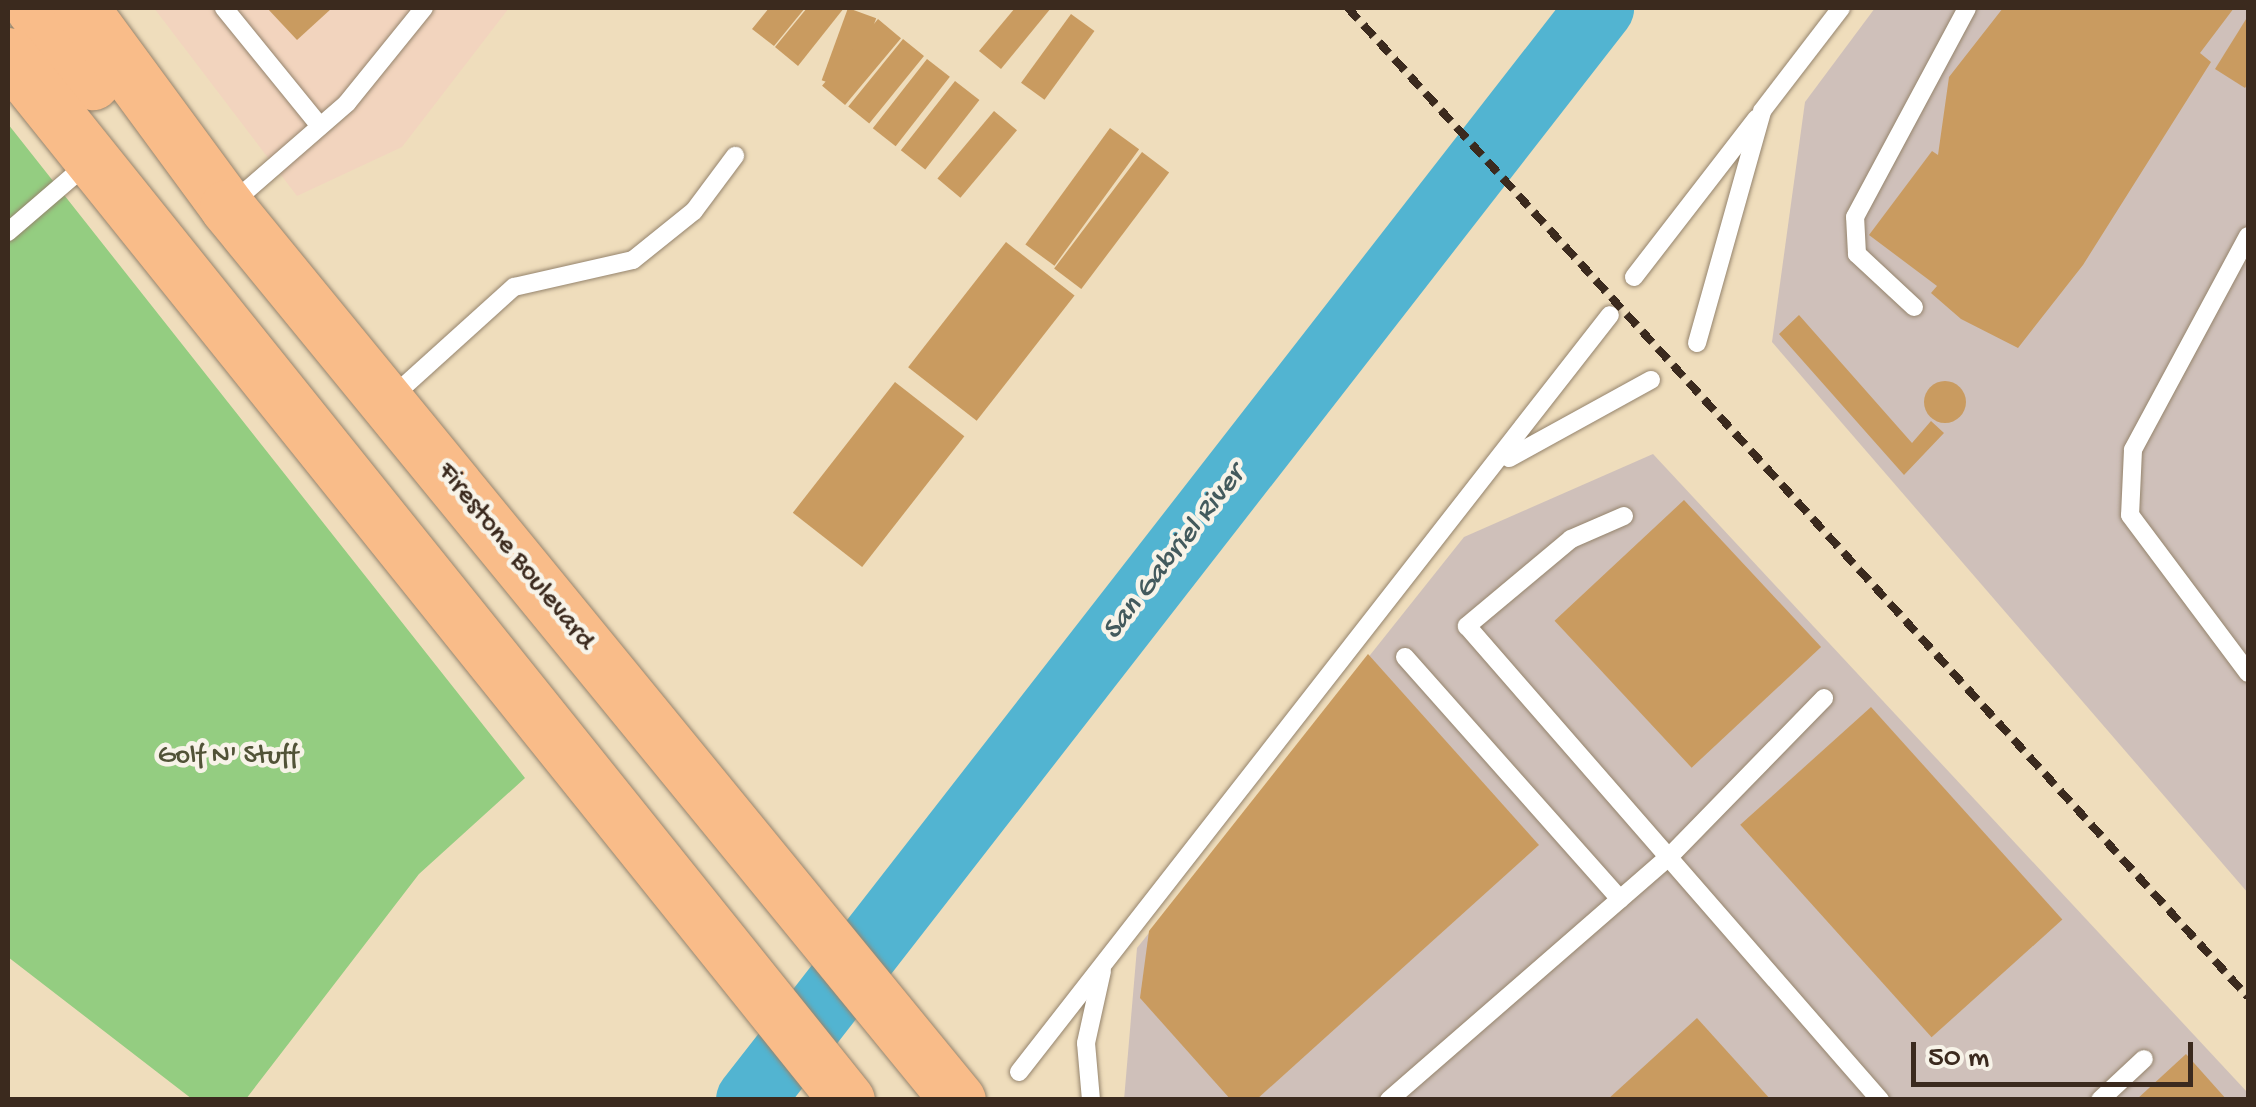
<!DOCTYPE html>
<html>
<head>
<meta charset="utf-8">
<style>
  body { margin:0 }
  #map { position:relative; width:2256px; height:1107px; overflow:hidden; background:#efddbc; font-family:"Gochi Hand",sans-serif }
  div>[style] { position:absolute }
  .built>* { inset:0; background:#f2d4be }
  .industrial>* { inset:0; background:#cfc0ba }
  .green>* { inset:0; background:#94cd81 }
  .river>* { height:68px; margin:-34px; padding:0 34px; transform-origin:34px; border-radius:34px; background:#52b4d1 }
  .building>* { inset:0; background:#c99b60; transform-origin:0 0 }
  .round { border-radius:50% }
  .roads { filter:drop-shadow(0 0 2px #95846d) drop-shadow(0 0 2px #95846d) }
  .lane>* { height:18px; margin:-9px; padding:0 9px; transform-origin:9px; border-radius:9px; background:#fff }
  .primary>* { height:55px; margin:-27.5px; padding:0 27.5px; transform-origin:27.5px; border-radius:27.5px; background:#f9bc89 }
  .rail>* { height:8px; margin-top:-4px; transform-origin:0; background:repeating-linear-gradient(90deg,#3b2a1e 0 15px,transparent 0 23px) }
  span { translate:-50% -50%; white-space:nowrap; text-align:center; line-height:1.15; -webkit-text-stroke:9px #f7f3e8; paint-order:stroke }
  .street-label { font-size:28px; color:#3b2a1e }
  .park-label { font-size:28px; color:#515337 }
  .water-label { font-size:30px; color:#435a5d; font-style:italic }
  .frame { position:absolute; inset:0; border:10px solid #3b2a1e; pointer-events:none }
  .scale { position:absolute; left:1911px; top:1042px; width:282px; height:45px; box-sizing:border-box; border:5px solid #3b2a1e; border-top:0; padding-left:12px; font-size:30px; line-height:35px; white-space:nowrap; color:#3b2a1e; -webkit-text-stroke:8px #f7f3e8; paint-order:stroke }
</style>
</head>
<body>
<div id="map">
  <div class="built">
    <i style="clip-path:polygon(154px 8px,509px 8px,402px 147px,297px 196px)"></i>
  </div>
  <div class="industrial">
    <i style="clip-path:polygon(1875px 8px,2248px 8px,2248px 893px,1772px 342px,1805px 102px)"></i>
    <i style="clip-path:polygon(1653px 454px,2248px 1093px,2248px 1100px,1124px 1100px,1137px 948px,1464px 537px)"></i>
  </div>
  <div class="green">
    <i style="clip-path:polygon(8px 124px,525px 778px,419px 874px,246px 1099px,192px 1099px,8px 957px)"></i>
  </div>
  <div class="river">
    <i style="left:750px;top:1100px;width:1384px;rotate:-52.1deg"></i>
  </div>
  <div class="building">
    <i style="clip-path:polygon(267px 8px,332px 8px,297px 40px)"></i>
    <i style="clip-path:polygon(769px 8px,805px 8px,774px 46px,752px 29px)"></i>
    <i style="clip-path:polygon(807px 8px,844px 8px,798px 66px,775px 47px)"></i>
    <i style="left:848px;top:8px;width:30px;height:77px;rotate:20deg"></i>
    <i style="clip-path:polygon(1015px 8px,1051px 8px,1001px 69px,979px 51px)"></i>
    <i style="clip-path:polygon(2003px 8px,2234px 8px,2200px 53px,2211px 62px,2083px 265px,2018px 348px,1961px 319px,1931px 293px,1937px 286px,1869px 235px,1932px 151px,1938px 155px,1949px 77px)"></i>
    <i style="left:1071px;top:14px;width:29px;height:85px;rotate:36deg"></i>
    <i style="clip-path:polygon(2248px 16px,2248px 83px,2245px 88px,2215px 69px)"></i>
    <i style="left:878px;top:19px;width:30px;height:87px;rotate:40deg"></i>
    <i style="left:903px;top:39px;width:27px;height:87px;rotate:39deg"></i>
    <i style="left:927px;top:59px;width:29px;height:88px;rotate:38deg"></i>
    <i style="left:955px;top:81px;width:31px;height:88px;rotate:38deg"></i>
    <i style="left:994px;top:111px;width:30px;height:88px;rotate:40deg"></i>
    <i style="left:1110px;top:128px;width:36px;height:144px;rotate:36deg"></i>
    <i style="left:1142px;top:152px;width:34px;height:146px;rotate:37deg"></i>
    <i style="left:1006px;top:242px;width:87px;height:159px;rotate:38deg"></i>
    <i style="clip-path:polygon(1799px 315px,1912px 443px,1931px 421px,1944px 433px,1904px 475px,1779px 334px)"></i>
    <i class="round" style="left:1924px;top:381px;width:42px;height:42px"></i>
    <i style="left:895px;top:382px;width:88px;height:166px;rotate:38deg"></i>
    <i style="left:1684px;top:500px;width:201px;height:177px;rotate:47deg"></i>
    <i style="clip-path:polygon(1368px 654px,1539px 845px,1256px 1100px,1231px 1100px,1140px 998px,1149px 931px)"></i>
    <i style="left:1871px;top:707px;width:286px;height:176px;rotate:48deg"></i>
    <i style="clip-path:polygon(1697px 1018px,1771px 1100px,1607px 1100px)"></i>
    <i style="clip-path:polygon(2186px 1054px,2227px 1100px,2136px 1100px)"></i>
  </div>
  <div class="roads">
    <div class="lane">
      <i style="left:224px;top:8px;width:152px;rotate:50.9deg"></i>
      <i style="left:231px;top:204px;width:154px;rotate:-41deg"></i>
      <i style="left:347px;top:103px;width:122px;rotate:-51deg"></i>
      <i style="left:8px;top:232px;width:104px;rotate:-40.7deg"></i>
      <i style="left:2248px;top:236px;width:243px;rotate:118.3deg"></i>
      <i style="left:2133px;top:450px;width:65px;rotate:92.6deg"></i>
      <i style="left:2130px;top:515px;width:197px;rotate:53.2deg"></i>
      <i style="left:1634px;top:277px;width:200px;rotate:-52.3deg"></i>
      <i style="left:1914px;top:307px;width:78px;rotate:-137.1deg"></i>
      <i style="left:1857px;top:254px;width:37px;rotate:-93deg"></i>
      <i style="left:1855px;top:217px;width:237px;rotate:-61.8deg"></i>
      <i style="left:1697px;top:343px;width:241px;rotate:-74.3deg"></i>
      <i style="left:1762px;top:111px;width:130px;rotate:-52.5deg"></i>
      <i style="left:391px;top:398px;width:166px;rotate:-42.1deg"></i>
      <i style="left:514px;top:287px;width:122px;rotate:-12.8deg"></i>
      <i style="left:633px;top:260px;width:78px;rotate:-38.8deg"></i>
      <i style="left:694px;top:211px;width:69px;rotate:-53.3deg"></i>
      <i style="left:1509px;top:458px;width:162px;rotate:-28.8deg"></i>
      <i style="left:1624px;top:516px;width:58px;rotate:156.5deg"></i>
      <i style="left:1571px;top:539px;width:136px;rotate:140.1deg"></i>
      <i style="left:1467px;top:626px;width:629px;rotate:48.93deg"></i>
      <i style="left:1405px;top:657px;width:324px;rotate:48.4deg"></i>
      <i style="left:1019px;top:1072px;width:960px;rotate:-52.02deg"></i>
      <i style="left:1091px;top:1100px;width:57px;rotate:-95deg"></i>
      <i style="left:1086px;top:1043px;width:74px;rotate:-77.5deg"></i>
      <i style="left:1389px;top:1100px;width:371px;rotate:-41deg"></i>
      <i style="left:1669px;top:857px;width:222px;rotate:-45.7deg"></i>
      <i style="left:2100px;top:1100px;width:60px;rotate:-43deg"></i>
    </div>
    <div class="primary">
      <i style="left:33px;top:8px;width:95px;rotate:51.4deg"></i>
      <i style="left:81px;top:8px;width:247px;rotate:53.7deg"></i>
      <i style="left:227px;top:207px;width:1154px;rotate:50.7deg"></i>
      <i style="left:8px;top:55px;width:1340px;rotate:51.24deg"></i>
    </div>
  </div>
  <div class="rail">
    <i style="left:1348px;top:8px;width:1337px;rotate:47.7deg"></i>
  </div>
  <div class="street-label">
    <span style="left:515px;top:557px;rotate:51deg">Firestone Boulevard</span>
  </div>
  <div class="park-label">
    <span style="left:228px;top:757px">Golf N' Stuff</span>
  </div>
  <div class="water-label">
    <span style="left:1175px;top:554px;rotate:-52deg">San Gabriel River</span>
  </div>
  <div class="frame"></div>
  <div class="scale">50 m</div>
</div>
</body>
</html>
